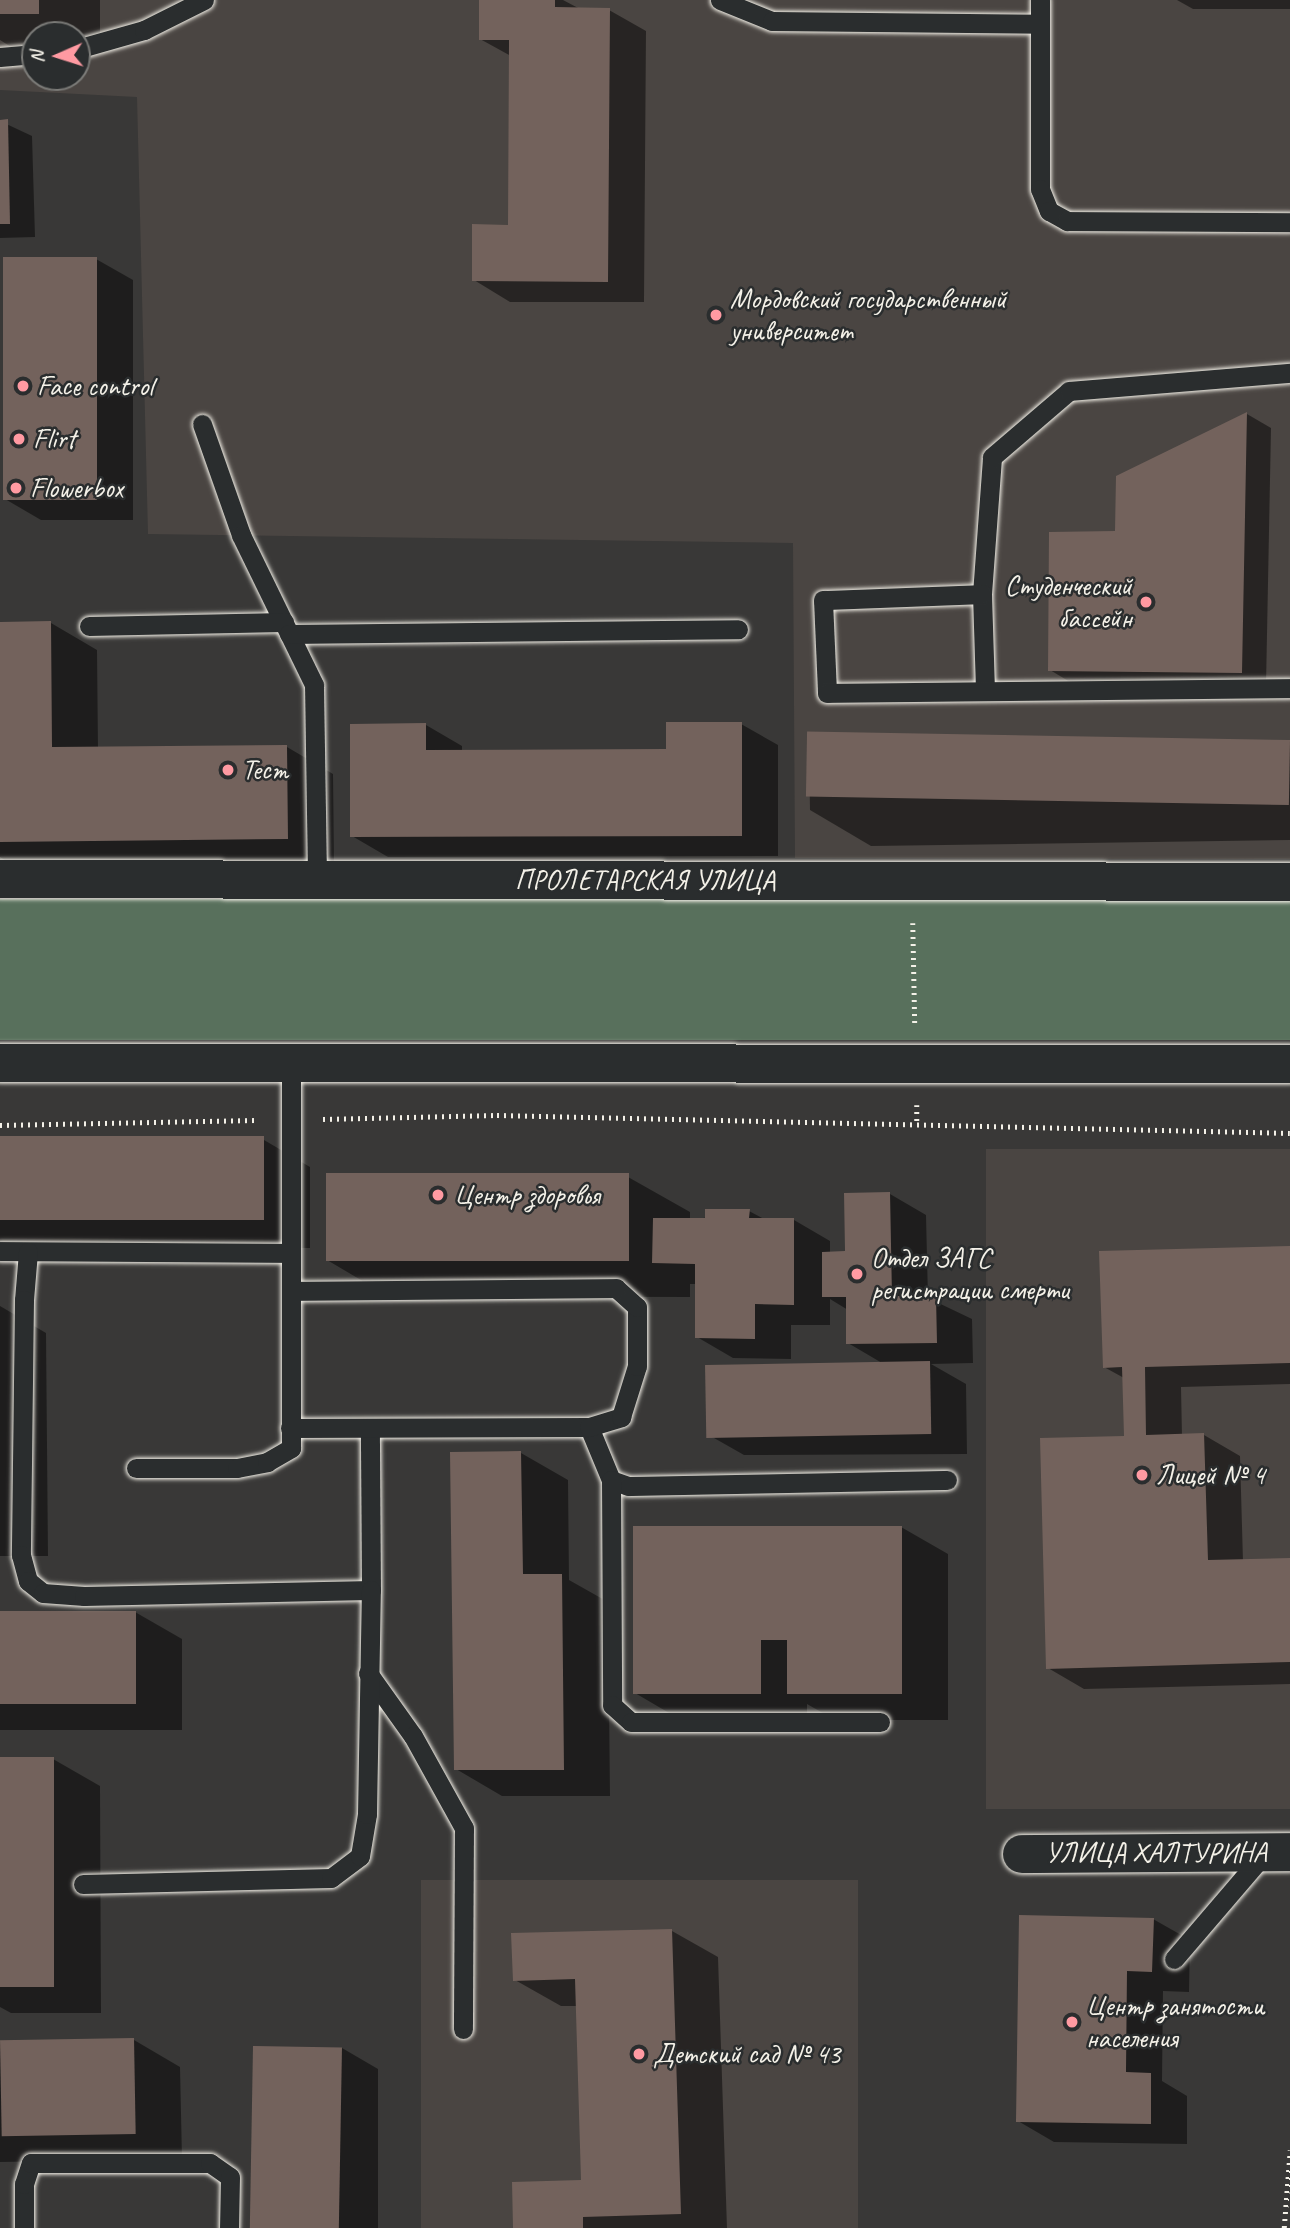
<!DOCTYPE html>
<html>
<head>
<meta charset="utf-8">
<style>
  body { margin:0 }
  #map { position:relative; width:1290px; height:2228px; overflow:hidden; background:#393837; font-family:Caveat,sans-serif }
  div>[style] { position:absolute }
  .built>* { inset:0; background:#4a4542; transform-origin:0 0 }
  .green>* { inset:0; background:#58705c; transform-origin:0 0 }
  .shadow>* { inset:0; background:#0007 }
  .building>* { inset:0; background:#73625c; transform-origin:0 0 }
  .path>* { height:4.5px; margin-top:-2.25px; transform-origin:0; background:repeating-linear-gradient(90deg,#f4f1e8 0 2px,transparent 0 7px) }
  .roads { filter:drop-shadow(0 0 2px #f4f1e8) drop-shadow(0 0 2px #f4f1e8) }
  .lane>* { height:19px; margin:-9.5px; padding:0 9.5px; transform-origin:9.5px; border-radius:9.5px; background:#2a2d2e }
  .street>* { height:38px; margin:-19px; padding:0 19px; transform-origin:19px; border-radius:19px; background:#2a2d2e }
  .dots>* { width:19px; height:19px; translate:-50% -50%; box-sizing:border-box; border:4px solid #2a2d2e; border-radius:50% }
  span { translate:-50% -50%; white-space:nowrap; text-align:center; line-height:1.15; -webkit-text-stroke:5px #2a2d2e; paint-order:stroke }
  .poi-label { font-size:28px; color:#f4f1e8 }
  .left { translate:0 -50%; text-align:left }
  .right { translate:-100% -50%; text-align:right }
  .street-label { font-size:28px; color:#f4f1e8 }
  .north { position:absolute; left:21px; top:21px; width:70px; height:70px; box-sizing:border-box; background:#2a2d2e; border:2px solid #7b7b78; border-radius:50%; rotate:267deg; font-size:19px; font-weight:700; line-height:28px; text-align:center; color:#f4f1e8 }
  .north::after { content:''; display:block; margin:auto; width:24px; height:32px; background:#ff9aa2; clip-path:polygon(50% 0,100% 100%,50% 72%,0 100%) }
</style>
</head>
<body>
<div id="map">
  <div class="built">
    <i style="clip-path:polygon(evenodd,0 0,1290px 0,1290px 859px,795px 858px,793px 543px,148px 534px,137px 97px,0 90px,0 0,35px 35px,77px 35px,77px 77px,35px 77px,35px 35px)"></i>
    <i style="left:986px;top:1149px;width:304px;height:660px"></i>
    <i style="left:421px;top:1880px;width:437px;height:348px"></i>
  </div>
  <div class="green">
    <i style="left:1290px;top:899px;width:141px;height:1290px;rotate:90deg"></i>
  </div>
  <div class="shadow">
    <i style="clip-path:polygon(0 0,100px 0,100px 48px,77px 49px,77px 35px,35px 35px,35px 49px,16px 50px,0 40px)"></i>
    <i style="clip-path:polygon(481px 0,563px 0,580px 9px,609px 10px,646px 31px,644px 302px,510px 302px,474px 280px,510px 226px,511px 56px,480px 39px)"></i>
    <i style="clip-path:polygon(1177px 0,1290px 0,1290px 9px,1193px 9px)"></i>
    <i style="clip-path:polygon(0 121px,32px 136px,35px 237px,0 238px)"></i>
    <i style="clip-path:polygon(96px 259px,133px 280px,133px 520px,41px 520px,5px 499px)"></i>
    <i style="clip-path:polygon(1247px 414px,1271px 428px,1266px 686px,1075px 685px,1050px 670px)"></i>
    <i style="clip-path:polygon(51px 623px,97px 650px,98px 749px,287px 747px,333px 774px,334px 865px,18px 868px,0 857px,0 624px)"></i>
    <i style="clip-path:polygon(741px 724px,778px 745px,778px 856px,388px 857px,352px 836px,426px 725px,462px 746px,462px 751px,668px 751px)"></i>
    <i style="clip-path:polygon(1290px 742px,1290px 840px,871px 846px,810px 810px,809px 749px)"></i>
    <i style="clip-path:polygon(0 1137px,264px 1140px,310px 1167px,310px 1248px,0 1245px)"></i>
    <i style="clip-path:polygon(628px 1177px,690px 1212px,690px 1220px,749px 1211px,764px 1219px,794px 1220px,830px 1241px,830px 1254px,847px 1253px,890px 1194px,926px 1215px,928px 1298px,972px 1319px,973px 1363px,931px 1364px,966px 1384px,967px 1454px,744px 1455px,707px 1434px,882px 1363px,848px 1343px,848px 1310px,830px 1299px,830px 1325px,791px 1325px,791px 1359px,733px 1358px,697px 1337px,697px 1284px,690px 1284px,690px 1297px,388px 1296px,327px 1260px)"></i>
    <i style="clip-path:polygon(1290px 1247px,1290px 1384px,1181px 1387px,1182px 1436px,1204px 1435px,1240px 1456px,1243px 1561px,1290px 1559px,1290px 1684px,1084px 1689px,1048px 1668px,1125px 1438px,1124px 1378px,1104px 1367px)"></i>
    <i style="clip-path:polygon(0 1306px,46px 1333px,48px 1556px,0 1556px)"></i>
    <i style="clip-path:polygon(521px 1453px,568px 1480px,569px 1580px,608px 1602px,610px 1796px,502px 1796px,456px 1769px)"></i>
    <i style="clip-path:polygon(901px 1527px,948px 1554px,948px 1720px,835px 1720px,807px 1704px,807px 1720px,681px 1720px,635px 1693px)"></i>
    <i style="clip-path:polygon(135px 1612px,182px 1639px,182px 1730px,0 1730px,0 1613px)"></i>
    <i style="clip-path:polygon(0 1759px,53px 1759px,100px 1786px,101px 2013px,11px 2013px,0 2007px)"></i>
    <i style="clip-path:polygon(1153px 1919px,1190px 1940px,1189px 1992px,1163px 1991px,1162px 2081px,1187px 2096px,1187px 2144px,1054px 2142px,1018px 2121px)"></i>
    <i style="clip-path:polygon(672px 1931px,718px 1957px,727px 2228px,515px 2228px,583px 2181px,578px 2006px,561px 2006px,515px 1980px)"></i>
    <i style="clip-path:polygon(134px 2040px,180px 2067px,182px 2159px,0 2162px,0 2042px)"></i>
    <i style="clip-path:polygon(342px 2048px,378px 2069px,378px 2228px,254px 2228px)"></i>
  </div>
  <div class="building">
    <i style="left:0;top:0;width:39px;height:14px"></i>
    <i style="clip-path:polygon(479px 0,555px 0,555px 7px,610px 8px,608px 282px,472px 281px,472px 224px,508px 225px,509px 40px,479px 40px)"></i>
    <i style="clip-path:polygon(8px 119px,10px 224px,0 224px,0 120px)"></i>
    <i style="left:97px;top:257px;width:243px;height:94px;rotate:90deg"></i>
    <i style="clip-path:polygon(1247px 412px,1242px 673px,1048px 671px,1049px 532px,1115px 531px,1116px 476px)"></i>
    <i style="clip-path:polygon(51px 621px,52px 747px,287px 745px,288px 839px,0 842px,0 622px)"></i>
    <i style="clip-path:polygon(666px 722px,742px 722px,742px 836px,350px 837px,350px 724px,426px 723px,426px 750px,666px 749px)"></i>
    <i style="left:1290px;top:740px;width:65px;height:483px;rotate:91deg"></i>
    <i style="left:0;top:1136px;width:264px;height:84px"></i>
    <i style="left:326px;top:1173px;width:303px;height:88px"></i>
    <i style="clip-path:polygon(890px 1192px,892px 1296px,936px 1296px,937px 1343px,846px 1344px,846px 1297px,822px 1297px,822px 1252px,845px 1251px,844px 1193px)"></i>
    <i style="clip-path:polygon(705px 1209px,750px 1209px,749px 1218px,794px 1218px,794px 1305px,755px 1304px,755px 1339px,695px 1338px,695px 1264px,652px 1263px,653px 1218px,705px 1218px)"></i>
    <i style="clip-path:polygon(1290px 1246px,1290px 1363px,1145px 1367px,1146px 1435px,1204px 1433px,1208px 1560px,1290px 1558px,1290px 1662px,1046px 1669px,1040px 1438px,1124px 1436px,1122px 1367px,1103px 1368px,1099px 1251px)"></i>
    <i style="left:930px;top:1361px;width:73px;height:225px;rotate:89deg"></i>
    <i style="clip-path:polygon(521px 1451px,523px 1574px,562px 1574px,564px 1770px,454px 1770px,450px 1452px)"></i>
    <i style="clip-path:polygon(633px 1526px,902px 1526px,902px 1694px,787px 1694px,787px 1640px,761px 1640px,761px 1694px,633px 1694px)"></i>
    <i style="left:0;top:1611px;width:136px;height:93px"></i>
    <i style="left:54px;top:1757px;width:230px;height:54px;rotate:90deg"></i>
    <i style="clip-path:polygon(1019px 1915px,1154px 1918px,1152px 1972px,1127px 1971px,1126px 2072px,1151px 2073px,1151px 2124px,1016px 2122px)"></i>
    <i style="clip-path:polygon(672px 1929px,681px 2214px,583px 2217px,583px 2228px,513px 2228px,512px 2182px,581px 2180px,575px 1979px,513px 1981px,511px 1933px)"></i>
    <i style="left:134px;top:2038px;width:96px;height:134px;rotate:89deg"></i>
    <i style="left:253px;top:2046px;width:89px;height:182px;rotate:1deg"></i>
  </div>
  <div class="path">
    <i style="left:913px;top:923px;width:100px;rotate:88.9deg"></i>
    <i style="left:917px;top:1105px;width:20px;rotate:90deg"></i>
    <i style="left:323px;top:1119px;width:174px;rotate:-1.3deg"></i>
    <i style="left:497px;top:1115px;width:793px;rotate:1.3deg"></i>
    <i style="left:0;top:1125px;width:258px;rotate:-1.1deg"></i>
    <i style="left:1284px;top:2228px;width:78px;rotate:-85.6deg"></i>
  </div>
  <div class="roads">
    <div class="lane">
      <i style="left:720px;top:0;width:56px;rotate:22deg"></i>
      <i style="left:772px;top:21px;width:268px;rotate:0.6deg"></i>
      <i style="left:1040px;top:0;width:189px;rotate:90deg"></i>
      <i style="left:1040px;top:189px;width:24px;rotate:68deg"></i>
      <i style="left:1049px;top:211px;width:21px;rotate:29deg"></i>
      <i style="left:1067px;top:221px;width:223px;rotate:0.3deg"></i>
      <i style="left:77px;top:49px;width:70px;rotate:-15.8deg"></i>
      <i style="left:144px;top:30px;width:67px;rotate:-26.6deg"></i>
      <i style="left:0;top:57px;width:35px;rotate:-5deg"></i>
      <i style="left:202px;top:424px;width:118px;rotate:70.6deg"></i>
      <i style="left:241px;top:535px;width:167px;rotate:64deg"></i>
      <i style="left:314px;top:685px;width:195px;rotate:89.1deg"></i>
      <i style="left:982px;top:594px;width:137px;rotate:-85.8deg"></i>
      <i style="left:992px;top:457px;width:101px;rotate:-40.6deg"></i>
      <i style="left:1069px;top:391px;width:222px;rotate:-4.7deg"></i>
      <i style="left:89px;top:626px;width:195px;rotate:-1.2deg"></i>
      <i style="left:289px;top:634px;width:449px;rotate:-0.6deg"></i>
      <i style="left:985px;top:690px;width:96px;rotate:-91.8deg"></i>
      <i style="left:982px;top:594px;width:159px;rotate:177.8deg"></i>
      <i style="left:823px;top:600px;width:93px;rotate:87.5deg"></i>
      <i style="left:827px;top:693px;width:463px;rotate:-0.6deg"></i>
      <i style="left:0;top:1251px;width:291px;rotate:0.4deg"></i>
      <i style="left:28px;top:1252px;width:48px;rotate:94.8deg"></i>
      <i style="left:24px;top:1300px;width:255px;rotate:90.7deg"></i>
      <i style="left:21px;top:1555px;width:27px;rotate:75deg"></i>
      <i style="left:28px;top:1581px;width:19px;rotate:39deg"></i>
      <i style="left:43px;top:1593px;width:41px;rotate:4.2deg"></i>
      <i style="left:84px;top:1596px;width:287px;rotate:-1.2deg"></i>
      <i style="left:371px;top:1590px;width:160px;rotate:-90.4deg"></i>
      <i style="left:589px;top:1427px;width:57px;rotate:67.5deg"></i>
      <i style="left:611px;top:1480px;width:18px;rotate:19deg"></i>
      <i style="left:628px;top:1486px;width:319px;rotate:-1.1deg"></i>
      <i style="left:290px;top:1428px;width:299px;rotate:-0.2deg"></i>
      <i style="left:589px;top:1427px;width:34px;rotate:-17deg"></i>
      <i style="left:621px;top:1417px;width:53px;rotate:-72.6deg"></i>
      <i style="left:637px;top:1366px;width:59px;rotate:-90deg"></i>
      <i style="left:637px;top:1307px;width:28px;rotate:-138deg"></i>
      <i style="left:616px;top:1288px;width:325px;rotate:179.5deg"></i>
      <i style="left:136px;top:1468px;width:101px"></i>
      <i style="left:237px;top:1468px;width:31px;rotate:-11deg"></i>
      <i style="left:267px;top:1462px;width:28px;rotate:-30deg"></i>
      <i style="left:291px;top:1448px;width:385px;rotate:-90deg"></i>
      <i style="left:611px;top:1480px;width:225px;rotate:89.7deg"></i>
      <i style="left:612px;top:1705px;width:25px;rotate:42deg"></i>
      <i style="left:631px;top:1722px;width:249px"></i>
      <i style="left:368px;top:1673px;width:77px;rotate:54.5deg"></i>
      <i style="left:413px;top:1736px;width:105px;rotate:61deg"></i>
      <i style="left:464px;top:1828px;width:201px;rotate:90.3deg"></i>
      <i style="left:83px;top:1884px;width:248px;rotate:-1.4deg"></i>
      <i style="left:331px;top:1878px;width:36px;rotate:-37deg"></i>
      <i style="left:360px;top:1856px;width:43px;rotate:-80.5deg"></i>
      <i style="left:367px;top:1814px;width:224px;rotate:-89deg"></i>
      <i style="left:1174px;top:1959px;width:138px;rotate:-49.4deg"></i>
      <i style="left:24px;top:2228px;width:44px;rotate:-90deg"></i>
      <i style="left:24px;top:2184px;width:22px;rotate:-72deg"></i>
      <i style="left:31px;top:2163px;width:179px"></i>
      <i style="left:210px;top:2163px;width:24px;rotate:35deg"></i>
      <i style="left:230px;top:2177px;width:51px;rotate:91.1deg"></i>
    </div>
    <div class="street">
      <i style="left:0;top:879px;width:1290px;rotate:0.13deg"></i>
      <i style="left:0;top:1063px;width:1290px;rotate:0.04deg"></i>
      <i style="left:1022px;top:1854px;width:268px;rotate:-0.4deg"></i>
    </div>
  </div>
  <div class="dots">
    <i style="left:716px;top:315px;background:#ff9aa2"></i>
    <i style="left:23px;top:386px;background:#ff9aa2"></i>
    <i style="left:19px;top:439px;background:#ff9aa2"></i>
    <i style="left:16px;top:488px;background:#ff9aa2"></i>
    <i style="left:1146px;top:602px;background:#ff9aa2"></i>
    <i style="left:228px;top:770px;background:#ff9aa2"></i>
    <i style="left:438px;top:1195px;background:#ff9aa2"></i>
    <i style="left:857px;top:1274px;background:#ff9aa2"></i>
    <i style="left:1142px;top:1475px;background:#ff9aa2"></i>
    <i style="left:1072px;top:2022px;background:#ff9aa2"></i>
    <i style="left:639px;top:2054px;background:#ff9aa2"></i>
  </div>
  <div class="poi-label">
    <span class="left" style="left:730px;top:315px">Мордовский государственный<br>университет</span>
    <span class="left" style="left:37px;top:386px">Face control</span>
    <span class="left" style="left:33px;top:439px">Flirt</span>
    <span class="left" style="left:30px;top:488px">Flowerbox</span>
    <span class="right" style="left:1132px;top:602px">Студенческий<br>бассейн</span>
    <span class="left" style="left:242px;top:770px">Тест</span>
    <span class="left" style="left:454px;top:1195px">Центр здоровья</span>
    <span class="left" style="left:871px;top:1274px">Отдел ЗАГС<br>регистрации смерти</span>
    <span class="left" style="left:1156px;top:1475px">Лицей № 4</span>
    <span class="left" style="left:1086px;top:2022px">Центр занятости<br>населения</span>
    <span class="left" style="left:653px;top:2054px">Детский сад № 43</span>
  </div>
  <div class="street-label">
    <span style="left:645px;top:880px">ПРОЛЕТАРСКАЯ УЛИЦА</span>
    <span style="left:1156px;top:1853px">УЛИЦА ХАЛТУРИНА</span>
  </div>
  <div class="north">N</div>
</div>
</body>
</html>
